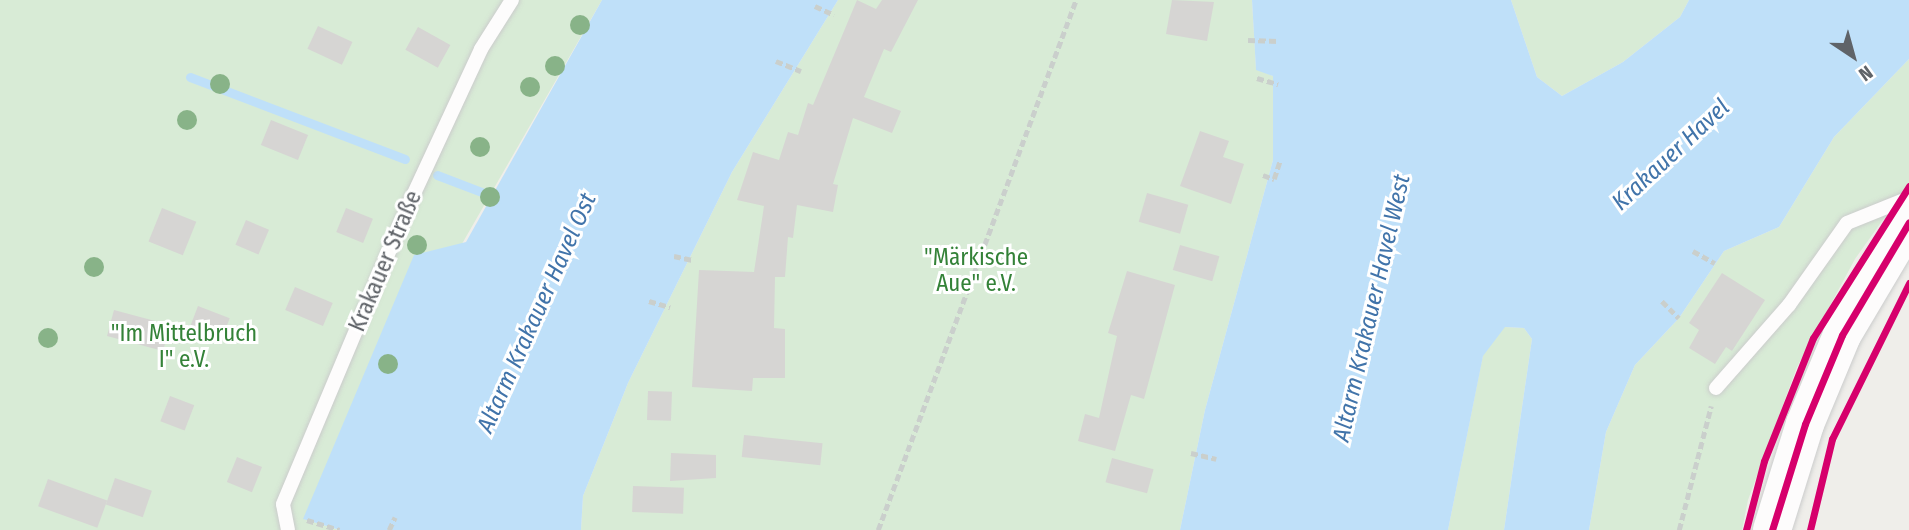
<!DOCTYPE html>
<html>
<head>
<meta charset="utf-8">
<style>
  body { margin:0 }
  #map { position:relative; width:1909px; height:530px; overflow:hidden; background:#efeeea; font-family:"Fira Sans Condensed",sans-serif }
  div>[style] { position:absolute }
  .green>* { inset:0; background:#d8ebd6 }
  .water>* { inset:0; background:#bfe0f9 }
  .stream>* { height:9px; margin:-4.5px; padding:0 4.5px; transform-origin:4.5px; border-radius:4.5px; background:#bfe0f9 }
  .building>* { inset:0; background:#d6d5d3; transform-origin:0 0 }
  .path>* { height:4.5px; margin-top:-2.25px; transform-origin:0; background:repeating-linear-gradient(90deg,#cacfcc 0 7px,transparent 0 10.5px) }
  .roads { filter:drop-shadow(0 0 2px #cbcccc) drop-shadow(0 0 2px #cbcccc) }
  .service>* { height:14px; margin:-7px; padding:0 7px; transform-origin:7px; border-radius:7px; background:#fdfcfc }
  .secondary>* { height:38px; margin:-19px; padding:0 19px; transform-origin:19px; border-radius:19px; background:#fdfcfc }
  .cycleway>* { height:7px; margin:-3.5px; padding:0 3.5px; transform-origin:3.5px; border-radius:3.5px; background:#d6006c }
  .trees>* { width:20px; height:20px; margin:-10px; border-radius:50%; background:#88b388 }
  span { translate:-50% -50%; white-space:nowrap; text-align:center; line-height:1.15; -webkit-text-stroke:6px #fff; paint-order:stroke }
  .park-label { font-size:23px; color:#348238 }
  .street-label { font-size:23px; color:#5f6368 }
  .water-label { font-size:24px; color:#4174aa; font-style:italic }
  .north { position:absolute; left:1818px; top:21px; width:70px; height:70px; -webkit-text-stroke:5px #fff; paint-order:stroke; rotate:144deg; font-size:19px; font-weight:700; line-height:28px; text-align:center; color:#5f6368 }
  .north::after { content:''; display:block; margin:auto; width:24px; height:32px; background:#5f6368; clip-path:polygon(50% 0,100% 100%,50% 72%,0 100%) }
</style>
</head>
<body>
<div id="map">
  <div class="green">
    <i style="clip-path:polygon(0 0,602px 0,304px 519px,339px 530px,0 530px)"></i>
    <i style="clip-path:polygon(838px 0,1252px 0,1256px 69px,1273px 76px,1273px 160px,1205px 410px,1180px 530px,581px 530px,583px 496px,628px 383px,732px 172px)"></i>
    <i style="clip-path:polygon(1511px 0,1689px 0,1680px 17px,1623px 62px,1562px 96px,1537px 77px)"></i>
    <i style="clip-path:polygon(1909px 59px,1909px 183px,1855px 259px,1797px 367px,1748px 500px,1742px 530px,1589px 530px,1606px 432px,1635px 365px,1679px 318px,1724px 251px,1779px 227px,1834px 137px)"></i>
    <i style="clip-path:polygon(1504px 327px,1524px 328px,1532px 339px,1504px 530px,1448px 530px,1483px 355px)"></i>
  </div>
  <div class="water">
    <i style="clip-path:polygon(602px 0,838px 0,732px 172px,628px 383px,583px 496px,581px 530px,340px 530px,303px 519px,414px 255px,466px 242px)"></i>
    <i style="clip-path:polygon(1252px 0,1511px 0,1537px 77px,1562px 96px,1623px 62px,1680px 17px,1689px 0,1909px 0,1909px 59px,1834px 137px,1779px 227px,1724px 251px,1679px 318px,1635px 365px,1606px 432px,1589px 530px,1504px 530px,1532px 339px,1524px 328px,1505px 327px,1483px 356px,1448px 530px,1180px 530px,1205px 410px,1273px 160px,1273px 76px,1256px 70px)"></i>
  </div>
  <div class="stream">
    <i style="left:190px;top:77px;width:230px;rotate:20.9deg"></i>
    <i style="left:437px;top:175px;width:67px;rotate:20.9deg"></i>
  </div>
  <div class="building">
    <i style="clip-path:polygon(857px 0,876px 9px,882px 0,918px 0,891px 52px,884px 49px,864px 97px,901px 111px,892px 133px,853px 118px,833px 184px,838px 185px,833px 212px,797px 205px,793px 238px,788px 237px,785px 277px,775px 277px,774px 328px,785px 329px,785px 378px,753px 378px,752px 391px,692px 387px,699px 270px,754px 272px,764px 206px,737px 200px,753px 152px,779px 160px,788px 132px,798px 135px,808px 103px,813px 105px)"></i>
    <i style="clip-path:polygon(1172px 0,1214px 2px,1207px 41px,1166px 34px)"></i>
    <i style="left:318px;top:26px;width:38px;height:25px;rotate:25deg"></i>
    <i style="left:418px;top:27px;width:37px;height:26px;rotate:29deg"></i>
    <i style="left:271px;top:120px;width:40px;height:27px;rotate:22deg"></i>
    <i style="clip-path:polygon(1200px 131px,1229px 141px,1223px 157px,1244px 164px,1231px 204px,1180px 186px)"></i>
    <i style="left:1147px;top:193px;width:43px;height:30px;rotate:16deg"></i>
    <i style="left:162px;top:208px;width:37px;height:36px;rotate:22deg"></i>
    <i style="left:346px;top:208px;width:29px;height:26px;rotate:22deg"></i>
    <i style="left:246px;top:220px;width:25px;height:27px;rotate:23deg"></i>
    <i style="left:1180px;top:245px;width:41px;height:26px;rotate:16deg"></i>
    <i style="clip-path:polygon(1127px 271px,1175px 285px,1144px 399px,1131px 395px,1115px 451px,1078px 441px,1085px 414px,1099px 418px,1117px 336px,1108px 333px)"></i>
    <i style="clip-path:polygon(1722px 273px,1765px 300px,1732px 351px,1726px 347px,1715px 364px,1689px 348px,1699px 330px,1689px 323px)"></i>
    <i style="left:295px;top:287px;width:41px;height:25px;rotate:23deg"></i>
    <i style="left:198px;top:306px;width:34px;height:28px;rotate:21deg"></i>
    <i style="left:114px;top:310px;width:58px;height:27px;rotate:15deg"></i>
    <i style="left:648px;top:391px;width:24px;height:29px;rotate:2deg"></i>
    <i style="left:170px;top:396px;width:26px;height:27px;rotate:21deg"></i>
    <i style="left:744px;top:435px;width:79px;height:22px;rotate:6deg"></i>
    <i style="clip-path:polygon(671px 453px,716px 455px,716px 478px,670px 481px)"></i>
    <i style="left:237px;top:457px;width:27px;height:27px;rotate:22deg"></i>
    <i style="left:1112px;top:458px;width:43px;height:25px;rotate:15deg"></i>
    <i style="left:115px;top:478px;width:39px;height:28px;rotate:19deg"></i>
    <i style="left:48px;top:479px;width:63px;height:29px;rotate:20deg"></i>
    <i style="left:633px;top:486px;width:51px;height:26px;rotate:2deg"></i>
  </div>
  <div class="path">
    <i style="left:815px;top:6px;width:21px;rotate:25deg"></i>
    <i style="left:1248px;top:40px;width:31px;rotate:2deg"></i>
    <i style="left:776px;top:61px;width:27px;rotate:22deg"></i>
    <i style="left:1257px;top:78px;width:22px;rotate:16deg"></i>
    <i style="left:1263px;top:175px;width:12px;rotate:20deg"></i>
    <i style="left:1274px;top:179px;width:19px;rotate:-72deg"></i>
    <i style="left:1693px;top:251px;width:25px;rotate:29deg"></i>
    <i style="left:674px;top:256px;width:19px;rotate:12deg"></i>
    <i style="left:649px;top:301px;width:22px;rotate:16deg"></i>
    <i style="left:1662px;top:301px;width:24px;rotate:45deg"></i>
    <i style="left:1191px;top:453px;width:26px;rotate:13deg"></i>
    <i style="left:307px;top:520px;width:34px;rotate:17deg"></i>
    <i style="left:389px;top:530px;width:14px;rotate:-65deg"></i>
    <i style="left:878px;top:530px;width:566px;rotate:-69.52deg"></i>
    <i style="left:1679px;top:530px;width:128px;rotate:-75.5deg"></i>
  </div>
  <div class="roads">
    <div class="service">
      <i style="left:1716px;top:388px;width:111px;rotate:-48.7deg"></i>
      <i style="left:1789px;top:305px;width:100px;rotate:-54.7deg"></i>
      <i style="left:1847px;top:223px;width:67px;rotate:-22deg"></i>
      <i style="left:288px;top:530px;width:26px;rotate:-101deg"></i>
      <i style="left:283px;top:504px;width:330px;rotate:-67.2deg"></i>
      <i style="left:411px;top:200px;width:166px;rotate:-65.1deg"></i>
      <i style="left:481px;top:49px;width:58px;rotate:-57.7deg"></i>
    </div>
    <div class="secondary">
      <i style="left:1772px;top:530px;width:111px;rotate:-72.7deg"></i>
      <i style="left:1805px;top:424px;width:96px;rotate:-67.4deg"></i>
      <i style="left:1842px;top:335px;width:131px;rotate:-59.3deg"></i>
    </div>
  </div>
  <div class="cycleway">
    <i style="left:1746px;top:530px;width:71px;rotate:-75.4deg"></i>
    <i style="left:1764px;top:461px;width:132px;rotate:-68.3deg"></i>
    <i style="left:1813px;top:338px;width:180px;rotate:-57.7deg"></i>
    <i style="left:1772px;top:530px;width:111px;rotate:-72.7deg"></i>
    <i style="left:1805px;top:424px;width:96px;rotate:-67.4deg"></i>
    <i style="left:1842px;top:335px;width:131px;rotate:-59.3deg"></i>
    <i style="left:1810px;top:530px;width:94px;rotate:-76.4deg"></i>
    <i style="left:1832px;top:439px;width:174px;rotate:-63.7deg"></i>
  </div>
  <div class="trees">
    <i style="left:580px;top:25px"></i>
    <i style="left:555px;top:66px"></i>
    <i style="left:220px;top:84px"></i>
    <i style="left:530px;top:87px"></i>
    <i style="left:187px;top:120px"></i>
    <i style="left:480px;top:147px"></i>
    <i style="left:490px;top:197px"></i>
    <i style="left:417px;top:245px"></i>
    <i style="left:94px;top:267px"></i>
    <i style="left:48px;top:338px"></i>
    <i style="left:388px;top:364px"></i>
  </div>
  <div class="park-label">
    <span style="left:976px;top:270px">"Märkische<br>Aue" e.V.</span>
    <span style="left:184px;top:346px">"Im Mittelbruch<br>I" e.V.</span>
  </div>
  <div class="street-label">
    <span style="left:385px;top:261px;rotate:-67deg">Krakauer Straße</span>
  </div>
  <div class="water-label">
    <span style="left:1671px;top:155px;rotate:-43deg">Krakauer Havel</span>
    <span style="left:1372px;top:308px;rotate:-77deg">Altarm Krakauer Havel West</span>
    <span style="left:537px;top:313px;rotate:-66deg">Altarm Krakauer Havel Ost</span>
  </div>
  <div class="north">N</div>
</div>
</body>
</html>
